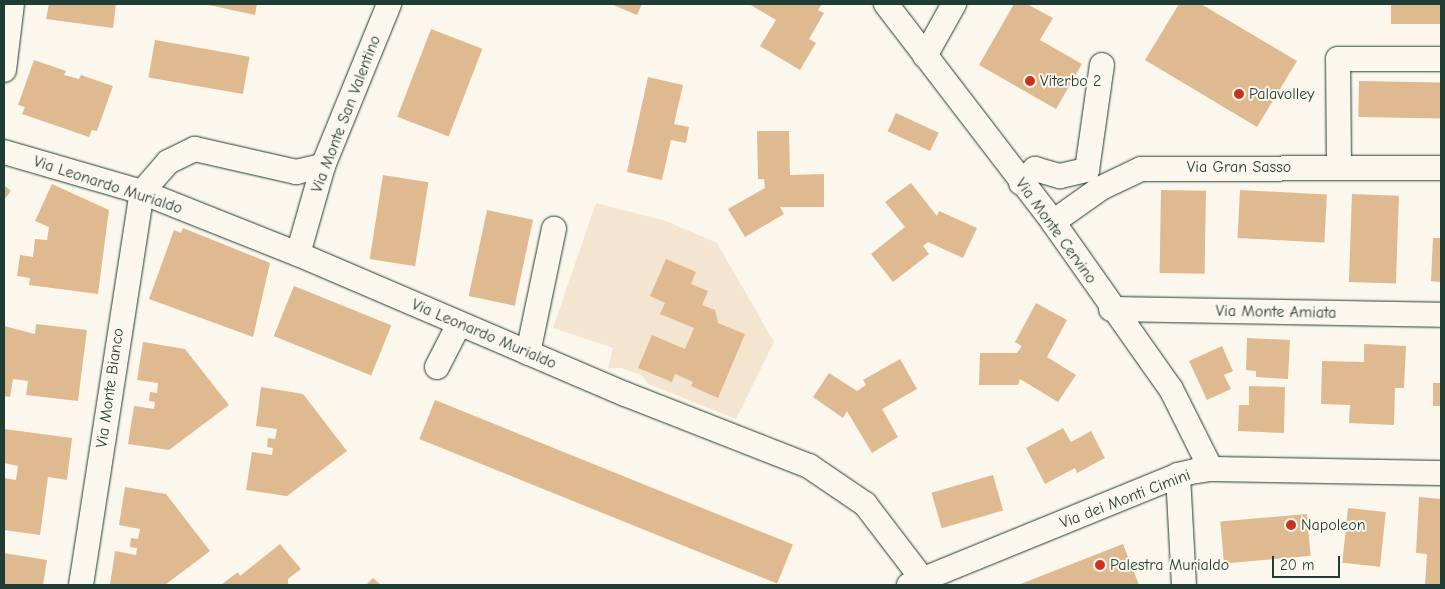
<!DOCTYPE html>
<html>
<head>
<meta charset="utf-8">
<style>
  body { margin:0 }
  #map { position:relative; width:1445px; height:589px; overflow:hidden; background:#fbf7ec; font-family:"Comic Neue",sans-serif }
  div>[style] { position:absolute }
  .built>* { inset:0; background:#f3e5d0 }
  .building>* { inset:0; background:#dfba90; transform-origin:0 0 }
  .roads { filter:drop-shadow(0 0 1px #1f3d34) drop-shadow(0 0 1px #1f3d34) }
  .minor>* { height:24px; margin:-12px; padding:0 12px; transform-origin:12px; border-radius:12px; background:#fbf7ec }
  .dots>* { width:14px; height:14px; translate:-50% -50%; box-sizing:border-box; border:2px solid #fbf7ec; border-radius:50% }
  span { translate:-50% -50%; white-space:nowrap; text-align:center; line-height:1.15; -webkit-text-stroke:4px #fbf7ec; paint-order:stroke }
  .poi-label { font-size:16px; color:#1f3d34 }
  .left { translate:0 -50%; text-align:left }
  .street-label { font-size:16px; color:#1f3d34 }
  .frame { position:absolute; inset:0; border:5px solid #1f3d34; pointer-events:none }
  .scale { position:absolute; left:1272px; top:556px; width:68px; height:22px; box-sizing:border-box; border:2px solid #1f3d34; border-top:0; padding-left:6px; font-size:15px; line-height:18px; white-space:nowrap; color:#1f3d34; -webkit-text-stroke:4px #fbf7ec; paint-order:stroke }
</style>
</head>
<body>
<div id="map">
  <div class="built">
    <i style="clip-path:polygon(596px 203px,666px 221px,717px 243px,774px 342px,736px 419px,648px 384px,641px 375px,621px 368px,608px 368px,613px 348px,553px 328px)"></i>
  </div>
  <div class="building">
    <i style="clip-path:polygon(49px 4px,116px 4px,113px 28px,46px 19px)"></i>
    <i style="clip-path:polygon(204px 4px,257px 4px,255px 15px)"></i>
    <i style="clip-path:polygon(611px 4px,642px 4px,637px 15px)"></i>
    <i style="clip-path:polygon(749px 4px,822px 4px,818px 10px,824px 13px,809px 39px,816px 43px,800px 70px,760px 46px,776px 20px)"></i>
    <i style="clip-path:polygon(1014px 4px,1027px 4px,1053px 18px,1040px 40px,1082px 64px,1056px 109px,979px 65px)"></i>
    <i style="clip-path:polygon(1179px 4px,1201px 4px,1297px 61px,1257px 127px,1145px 60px)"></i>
    <i style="left:1391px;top:4px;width:50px;height:20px"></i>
    <i style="left:431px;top:29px;width:55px;height:94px;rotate:21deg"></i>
    <i style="left:155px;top:40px;width:96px;height:38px;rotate:10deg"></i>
    <i style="clip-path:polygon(34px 60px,66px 71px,64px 75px,79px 79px,81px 75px,113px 86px,97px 131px,92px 130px,89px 137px,22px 114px,25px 107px,18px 105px)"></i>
    <i style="clip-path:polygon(648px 77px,683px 85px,674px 124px,689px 127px,686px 143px,671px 140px,662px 180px,627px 172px)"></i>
    <i style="left:1359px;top:81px;width:82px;height:36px;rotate:1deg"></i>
    <i style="left:896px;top:113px;width:47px;height:20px;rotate:25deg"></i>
    <i style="clip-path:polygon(757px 131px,789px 131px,790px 175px,824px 174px,824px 207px,780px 207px,784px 214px,745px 237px,728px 209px,765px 188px,764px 179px,758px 179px)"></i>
    <i style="left:383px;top:175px;width:46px;height:85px;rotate:9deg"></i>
    <i style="clip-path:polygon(911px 183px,937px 216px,939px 211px,977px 228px,963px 258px,928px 242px,923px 246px,929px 254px,893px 282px,871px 254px,905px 227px,885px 202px)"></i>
    <i style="clip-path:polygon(52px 184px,109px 210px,98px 294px,29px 285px,30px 278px,17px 276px,20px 255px,33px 257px,35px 239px,47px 240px,49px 227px,35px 221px)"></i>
    <i style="clip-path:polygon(4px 185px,11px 191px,4px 200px)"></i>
    <i style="left:1161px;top:190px;width:45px;height:83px;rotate:1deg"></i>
    <i style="left:1240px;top:190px;width:87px;height:48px;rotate:3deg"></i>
    <i style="left:1352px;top:194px;width:47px;height:88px;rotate:2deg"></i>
    <i style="left:487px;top:210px;width:47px;height:88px;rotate:12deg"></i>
    <i style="clip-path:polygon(183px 228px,270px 263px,253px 337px,149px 299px,174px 230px,181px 233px)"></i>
    <i style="clip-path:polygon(1433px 238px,1441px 238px,1441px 282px,1431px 281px)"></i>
    <i style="clip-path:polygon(666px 259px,696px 272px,691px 284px,708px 291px,702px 305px,715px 310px,718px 323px,745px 334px,718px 398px,691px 386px,693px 382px,675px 374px,672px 382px,638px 368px,652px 335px,685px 349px,694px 328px,660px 314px,665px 303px,650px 296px)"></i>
    <i style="left:294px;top:286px;width:105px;height:54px;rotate:22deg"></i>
    <i style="clip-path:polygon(1036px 303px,1067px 320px,1047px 357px,1076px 375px,1058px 402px,1020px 379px,1018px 385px,979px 385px,980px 353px,1017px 353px,1022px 346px,1015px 342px)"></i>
    <i style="clip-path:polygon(36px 324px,87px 330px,78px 401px,26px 395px,28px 381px,13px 379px,10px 397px,4px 396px,4px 326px,35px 334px)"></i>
    <i style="clip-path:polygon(1247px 338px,1290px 340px,1288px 379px,1256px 377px,1256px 371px,1246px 370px)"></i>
    <i style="clip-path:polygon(143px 342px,185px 349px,229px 405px,169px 450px,128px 444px,134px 406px,154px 409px,155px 402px,149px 401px,150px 392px,157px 393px,158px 383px,137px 380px)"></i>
    <i style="clip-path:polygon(1364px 344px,1406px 346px,1404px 388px,1395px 388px,1394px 425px,1349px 423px,1350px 405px,1321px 404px,1322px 361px,1364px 362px)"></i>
    <i style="clip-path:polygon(1222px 346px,1233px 371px,1224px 375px,1231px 389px,1207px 400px,1189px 361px)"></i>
    <i style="clip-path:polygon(900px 359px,917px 389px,882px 409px,898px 437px,872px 453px,847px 411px,843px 418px,813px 397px,829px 373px,857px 391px,866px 385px,863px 380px)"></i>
    <i style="left:1433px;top:383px;width:8px;height:23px"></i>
    <i style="clip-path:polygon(1249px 386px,1285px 387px,1284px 433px,1238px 431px,1239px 405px,1249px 405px)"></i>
    <i style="clip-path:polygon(261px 387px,303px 394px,347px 451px,287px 496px,246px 490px,252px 452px,272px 455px,273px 448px,267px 447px,268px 438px,275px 439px,277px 429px,256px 426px)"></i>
    <i style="left:435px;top:400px;width:386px;height:42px;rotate:22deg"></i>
    <i style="clip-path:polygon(1063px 428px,1071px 442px,1091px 431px,1105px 458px,1077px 473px,1075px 468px,1045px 484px,1026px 448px)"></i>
    <i style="clip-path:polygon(4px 429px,72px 438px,67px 480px,48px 477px,40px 535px,4px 530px,4px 478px,16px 480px,18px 466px,4px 463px)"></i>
    <i style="left:993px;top:475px;width:37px;height:64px;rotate:74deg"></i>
    <i style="clip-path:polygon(125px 487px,166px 494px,210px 551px,165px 585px,110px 585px,115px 551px,136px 555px,137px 548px,130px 547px,131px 538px,138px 539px,140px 529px,119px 525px)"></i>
    <i style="clip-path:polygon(1419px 497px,1441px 499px,1441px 585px,1425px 585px,1427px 554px,1416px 553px)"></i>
    <i style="left:1348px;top:508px;width:38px;height:55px;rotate:6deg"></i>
    <i style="left:1307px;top:514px;width:42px;height:87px;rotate:85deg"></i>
    <i style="clip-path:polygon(280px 544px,301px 569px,288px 579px,288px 585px,221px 585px,238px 572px,240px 576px)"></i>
    <i style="clip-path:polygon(1123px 544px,1139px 585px,1018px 585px)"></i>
    <i style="clip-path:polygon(4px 553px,47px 560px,43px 585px,4px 585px)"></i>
    <i style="clip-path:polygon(373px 578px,381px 585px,366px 585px)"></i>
  </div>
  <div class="roads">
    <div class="minor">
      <i style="left:886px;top:4px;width:275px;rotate:52.5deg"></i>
      <i style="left:1053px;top:222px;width:204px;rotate:54.8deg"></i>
      <i style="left:1171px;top:389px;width:89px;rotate:63.4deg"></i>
      <i style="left:925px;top:56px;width:60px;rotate:-60.9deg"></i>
      <i style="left:4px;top:70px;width:66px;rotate:-83.1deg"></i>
      <i style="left:4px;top:152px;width:144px;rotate:16.2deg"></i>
      <i style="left:142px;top:192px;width:168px;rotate:21.7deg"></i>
      <i style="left:298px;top:254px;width:356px;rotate:23.2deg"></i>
      <i style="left:625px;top:394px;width:198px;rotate:21.4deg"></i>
      <i style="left:809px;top:466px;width:68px;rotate:34.2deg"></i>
      <i style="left:865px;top:504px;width:102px;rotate:52.6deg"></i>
      <i style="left:1339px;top:168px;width:109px;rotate:-90.5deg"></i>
      <i style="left:1338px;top:59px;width:103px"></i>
      <i style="left:1021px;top:183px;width:20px;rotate:-45deg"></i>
      <i style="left:1035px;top:169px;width:26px;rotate:16deg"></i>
      <i style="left:1060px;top:176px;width:28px;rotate:-13deg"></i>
      <i style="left:1087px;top:170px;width:106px;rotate:-81.9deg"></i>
      <i style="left:1053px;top:222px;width:59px;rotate:-35.3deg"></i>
      <i style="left:1101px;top:188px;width:44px;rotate:-25.4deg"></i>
      <i style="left:1141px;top:169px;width:300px;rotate:-0.2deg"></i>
      <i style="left:298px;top:254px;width:91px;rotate:-74.1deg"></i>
      <i style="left:323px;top:166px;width:175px;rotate:-67.8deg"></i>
      <i style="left:1111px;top:309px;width:330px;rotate:1deg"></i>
      <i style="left:528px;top:353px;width:127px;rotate:-78.2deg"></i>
      <i style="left:437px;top:367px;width:48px;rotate:-62.9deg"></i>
      <i style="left:1178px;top:475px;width:110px;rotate:86.9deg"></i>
      <i style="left:81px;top:585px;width:398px;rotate:-81.2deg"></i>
      <i style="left:142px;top:192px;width:40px;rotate:-49deg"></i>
      <i style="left:168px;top:162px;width:30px;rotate:-26deg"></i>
      <i style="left:195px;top:149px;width:104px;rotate:12.8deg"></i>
      <i style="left:296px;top:172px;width:28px;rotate:-13deg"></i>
      <i style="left:909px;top:585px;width:291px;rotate:-22.2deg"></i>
      <i style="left:1178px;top:475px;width:18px;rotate:-13deg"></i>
      <i style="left:1196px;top:471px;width:15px;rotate:-8deg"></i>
      <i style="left:1211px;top:469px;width:230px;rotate:1deg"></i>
    </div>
  </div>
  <div class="dots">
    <i style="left:1030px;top:81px;background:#c8321e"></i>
    <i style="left:1239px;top:94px;background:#c8321e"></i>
    <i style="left:1291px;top:525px;background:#c8321e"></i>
    <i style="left:1100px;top:565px;background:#c8321e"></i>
  </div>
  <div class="poi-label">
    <span class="left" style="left:1040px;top:81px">Viterbo 2</span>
    <span class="left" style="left:1249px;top:94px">Palavolley</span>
    <span class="left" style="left:1301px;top:525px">Napoleon</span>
    <span class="left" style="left:1110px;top:565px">Palestra Murialdo</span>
  </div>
  <div class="street-label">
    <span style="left:346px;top:114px;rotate:-69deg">Via Monte San Valentino</span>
    <span style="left:1239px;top:167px">Via Gran Sasso</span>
    <span style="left:108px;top:185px;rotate:18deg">Via Leonardo Murialdo</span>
    <span style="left:1056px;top:231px;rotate:54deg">Via Monte Cervino</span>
    <span style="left:1276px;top:312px;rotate:1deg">Via Monte Amiata</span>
    <span style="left:484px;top:334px;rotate:23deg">Via Leonardo Murialdo</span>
    <span style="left:110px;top:388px;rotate:-82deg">Via Monte Bianco</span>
    <span style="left:1125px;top:499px;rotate:-21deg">Via dei Monti Cimini</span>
  </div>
  <div class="frame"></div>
  <div class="scale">20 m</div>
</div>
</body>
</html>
